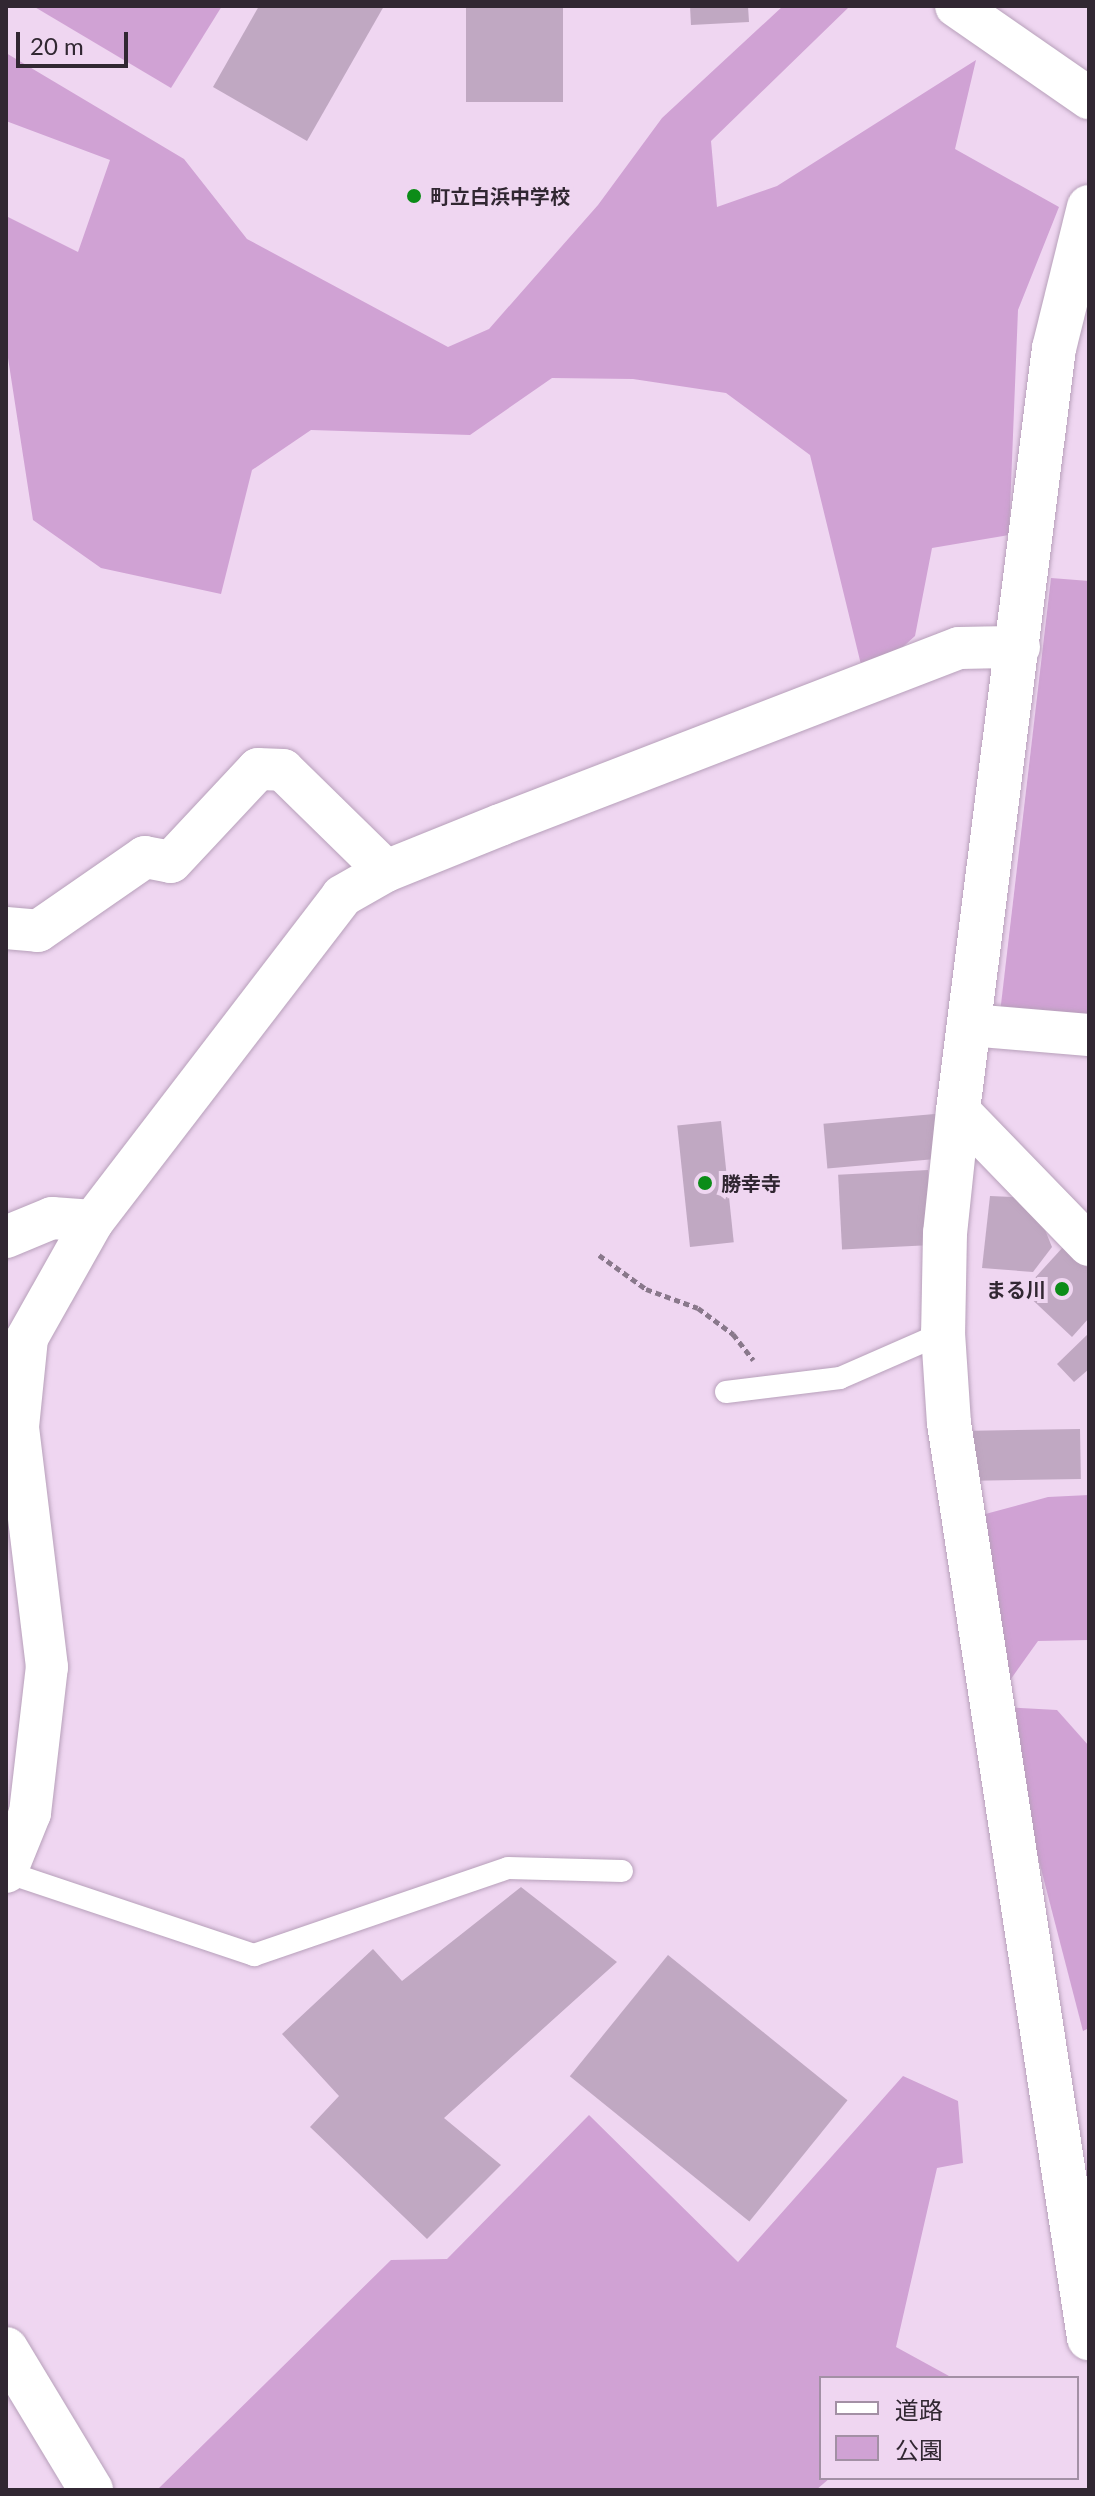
<!DOCTYPE html>
<html>
<head>
<meta charset="utf-8">
<style>
  body { margin:0 }
  #map { position:relative; width:1095px; height:2496px; overflow:hidden; background:#efd6f1; font-family:Lato,"Noto Sans JP",sans-serif }
  div>[style] { position:absolute }
  .green>* { inset:0; background:#d0a2d4 }
  .building>* { inset:0; background:#c0a8c2; transform-origin:0 0 }
  .path>* { height:5px; margin-top:-2.5px; transform-origin:0; background:repeating-linear-gradient(90deg,#89788b 0 6px,transparent 0 10px) }
  .roads { filter:drop-shadow(0 0 2px #b7a0ba) drop-shadow(0 0 2px #b7a0ba) }
  .service>* { height:22px; margin:-11px; padding:0 11px; transform-origin:11px; border-radius:11px; background:#fff }
  .minor>* { height:42px; margin:-21px; padding:0 21px; transform-origin:21px; border-radius:21px; background:#fff }
  .tertiary>* { height:44px; margin:-22px; padding:0 22px; transform-origin:22px; border-radius:22px; background:#fff }
  .dots>* { width:22px; height:22px; translate:-50% -50%; box-sizing:border-box; border:4px solid #efd6f1; border-radius:50% }
  span { translate:-50% -50%; white-space:nowrap; text-align:center; line-height:1.15; -webkit-text-stroke:8px #efd6f1; paint-order:stroke }
  .poi-label { font-size:20px; color:#312732; font-weight:700 }
  .left { translate:0 -50%; text-align:left }
  .right { translate:-100% -50%; text-align:right }
  .frame { position:absolute; inset:0; border:8px solid #312732; pointer-events:none }
  .legend { position:absolute; left:819px; top:2376px; width:260px; height:104px; box-sizing:border-box; background:#efd6f1; border:2px solid #a390a5; margin:0; padding:10px 14px; list-style:none; font-size:24px; color:#312732 }
  .legend li { display:flex; align-items:center; gap:16px; height:40px }
  .legend b { width:40px; border:2px solid #a390a5 }
  .scale { position:absolute; left:16px; top:32px; width:112px; height:36px; box-sizing:border-box; border:4px solid #312732; border-top:0; padding-left:10px; font-size:24px; line-height:28px; white-space:nowrap; color:#312732; -webkit-text-stroke:6px #efd6f1; paint-order:stroke }
</style>
</head>
<body>
<div id="map">
  <div class="green">
    <i style="clip-path:polygon(33px 6px,222px 6px,171px 88px)"></i>
    <i style="clip-path:polygon(783px 6px,850px 6px,711px 141px,717px 207px,777px 186px,976px 60px,955px 149px,1059px 207px,1018px 310px,1009px 535px,932px 548px,915px 636px,865px 681px,810px 455px,726px 393px,633px 379px,552px 378px,470px 435px,311px 430px,252px 470px,221px 594px,101px 568px,33px 520px,6px 345px,6px 216px,78px 252px,110px 160px,6px 121px,6px 53px,184px 159px,247px 239px,448px 347px,489px 329px,598px 205px,662px 118px)"></i>
    <i style="clip-path:polygon(1051px 578px,1089px 581px,1089px 1035px,1000px 1013px)"></i>
    <i style="clip-path:polygon(1089px 1495px,1089px 1640px,1038px 1641px,1003px 1690px,978px 1516px,1048px 1497px)"></i>
    <i style="clip-path:polygon(1004px 1707px,1057px 1710px,1089px 1746px,1089px 2028px,1083px 2031px,1011px 1753px)"></i>
    <i style="clip-path:polygon(903px 2076px,958px 2101px,963px 2163px,937px 2168px,896px 2347px,949px 2376px,821px 2378px,821px 2478px,830px 2478px,816px 2490px,157px 2490px,391px 2260px,447px 2259px,589px 2115px,738px 2262px)"></i>
  </div>
  <div class="building">
    <i style="clip-path:polygon(259px 6px,384px 6px,307px 141px,213px 87px)"></i>
    <i style="left:466px;top:6px;width:97px;height:96px"></i>
    <i style="clip-path:polygon(690px 6px,748px 6px,749px 22px,691px 25px)"></i>
    <i style="left:946px;top:1113px;width:45px;height:123px;rotate:85deg"></i>
    <i style="left:721px;top:1121px;width:122px;height:44px;rotate:84deg"></i>
    <i style="left:928px;top:1170px;width:75px;height:90px;rotate:87deg"></i>
    <i style="clip-path:polygon(990px 1196px,1032px 1198px,1052px 1247px,1033px 1272px,982px 1268px)"></i>
    <i style="clip-path:polygon(1064px 1246px,1089px 1269px,1089px 1318px,1072px 1337px,1023px 1291px)"></i>
    <i style="clip-path:polygon(1089px 1333px,1089px 1369px,1074px 1382px,1057px 1364px)"></i>
    <i style="left:1080px;top:1429px;width:50px;height:107px;rotate:89deg"></i>
    <i style="clip-path:polygon(521px 1887px,617px 1962px,444px 2118px,501px 2165px,427px 2239px,310px 2127px,339px 2096px,282px 2034px,373px 1949px,402px 1981px)"></i>
    <i style="left:668px;top:1955px;width:231px;height:156px;rotate:39deg"></i>
  </div>
  <div class="path">
    <i style="left:599px;top:1255px;width:58px;rotate:35.9deg"></i>
    <i style="left:646px;top:1289px;width:55px;rotate:20.1deg"></i>
    <i style="left:698px;top:1308px;width:44px;rotate:36.6deg"></i>
    <i style="left:733px;top:1334px;width:33px;rotate:52deg"></i>
  </div>
  <div class="roads">
    <div class="service">
      <i style="left:726px;top:1392px;width:115px;rotate:-7deg"></i>
      <i style="left:840px;top:1378px;width:112px;rotate:-23.6deg"></i>
      <i style="left:6px;top:1872px;width:262px;rotate:18.5deg"></i>
      <i style="left:254px;top:1955px;width:268px;rotate:-18.9deg"></i>
      <i style="left:508px;top:1868px;width:114px;rotate:1.5deg"></i>
    </div>
    <div class="minor">
      <i style="left:956px;top:6px;width:162px;rotate:34.7deg"></i>
      <i style="left:6px;top:928px;width:32px;rotate:5deg"></i>
      <i style="left:38px;top:931px;width:130px;rotate:-34.7deg"></i>
      <i style="left:145px;top:857px;width:26px;rotate:11deg"></i>
      <i style="left:171px;top:862px;width:127px;rotate:-46.9deg"></i>
      <i style="left:258px;top:769px;width:25px;rotate:2deg"></i>
      <i style="left:283px;top:770px;width:144px;rotate:44.4deg"></i>
      <i style="left:970px;top:1025px;width:119px;rotate:4.8deg"></i>
      <i style="left:958px;top:1110px;width:188px;rotate:45.9deg"></i>
      <i style="left:6px;top:1237px;width:50px;rotate:-22.4deg"></i>
      <i style="left:52px;top:1218px;width:41px;rotate:4.2deg"></i>
      <i style="left:6px;top:1872px;width:64px;rotate:-67.9deg"></i>
      <i style="left:30px;top:1813px;width:147px;rotate:-83.4deg"></i>
      <i style="left:47px;top:1667px;width:242px;rotate:-96.9deg"></i>
      <i style="left:18px;top:1427px;width:89px;rotate:-84.2deg"></i>
      <i style="left:27px;top:1338px;width:134px;rotate:-60.6deg"></i>
      <i style="left:93px;top:1221px;width:409px;rotate:-52.5deg"></i>
      <i style="left:342px;top:896px;width:51px;rotate:-29.6deg"></i>
      <i style="left:386px;top:871px;width:123px;rotate:-22deg"></i>
      <i style="left:500px;top:825px;width:492px;rotate:-21.1deg"></i>
      <i style="left:959px;top:648px;width:60px;rotate:-1deg"></i>
    </div>
    <div class="tertiary">
      <i style="left:1089px;top:207px;width:145px;rotate:103.9deg"></i>
      <i style="left:1054px;top:348px;width:768px;rotate:97.18deg"></i>
      <i style="left:958px;top:1110px;width:124px;rotate:96deg"></i>
      <i style="left:945px;top:1233px;width:100px;rotate:91.1deg"></i>
      <i style="left:943px;top:1333px;width:90px;rotate:86.2deg"></i>
      <i style="left:949px;top:1423px;width:926px;rotate:81.3deg"></i>
      <i style="left:6px;top:2349px;width:165px;rotate:58.9deg"></i>
    </div>
  </div>
  <div class="dots">
    <i style="left:414px;top:196px;background:#0c8c18"></i>
    <i style="left:705px;top:1183px;background:#0c8c18"></i>
    <i style="left:1062px;top:1289px;background:#0c8c18"></i>
  </div>
  <div class="poi-label">
    <span class="left" style="left:430px;top:196px">町立白浜中学校</span>
    <span class="left" style="left:721px;top:1183px">勝幸寺</span>
    <span class="right" style="left:1046px;top:1289px">まる川</span>
  </div>
  <div class="frame"></div>
  <ul class="legend">
  <li><b style="height:10px;background:#fff"></b>道路</li>
  <li><b style="height:22px;background:#d0a2d4"></b>公園</li>
  </ul>
  <div class="scale">20 m</div>
</div>
</body>
</html>
